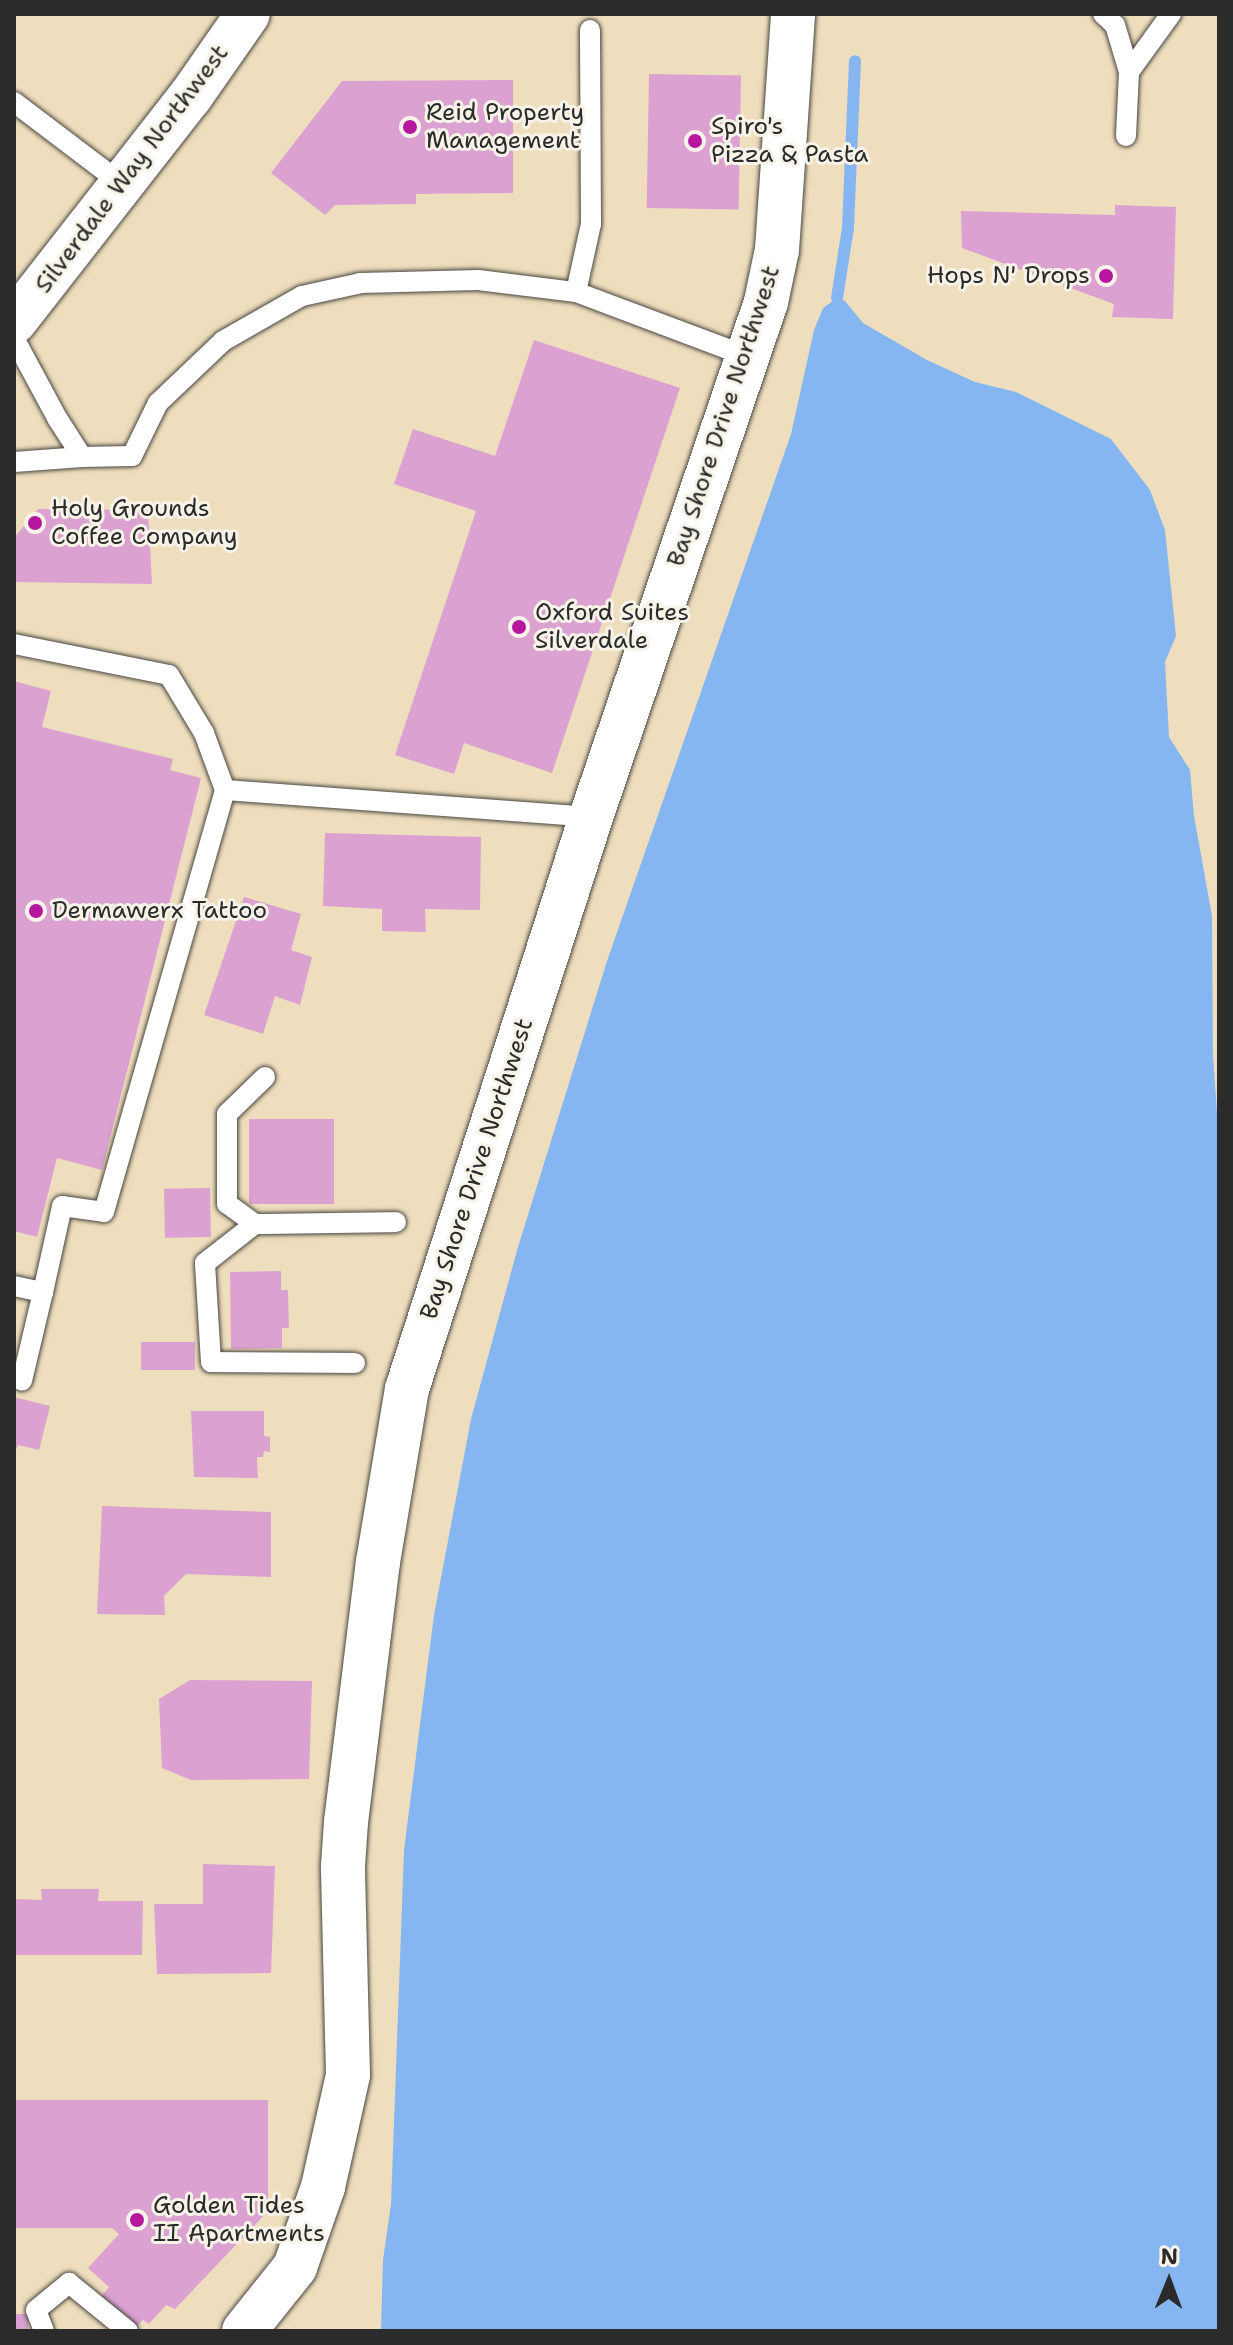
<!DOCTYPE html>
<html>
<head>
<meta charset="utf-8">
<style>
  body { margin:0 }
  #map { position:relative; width:1233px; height:2345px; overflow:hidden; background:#efdebd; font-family:"Shantell Sans",sans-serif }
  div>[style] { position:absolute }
  .water>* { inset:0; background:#85b6f1 }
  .stream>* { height:12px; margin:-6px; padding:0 6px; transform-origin:6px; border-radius:6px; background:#85b6f1 }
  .building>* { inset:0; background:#dba2d1; transform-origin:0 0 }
  .roads { filter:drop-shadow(0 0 2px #484641) drop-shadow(0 0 2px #484641) }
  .lane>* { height:20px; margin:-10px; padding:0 10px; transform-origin:10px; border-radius:10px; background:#fff }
  .secondary>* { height:44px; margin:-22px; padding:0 22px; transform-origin:22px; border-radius:22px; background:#fff }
  .dots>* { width:22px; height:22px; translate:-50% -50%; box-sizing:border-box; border:4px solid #f7f3e8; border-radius:50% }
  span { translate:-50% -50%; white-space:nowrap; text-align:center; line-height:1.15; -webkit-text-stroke:6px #f7f3e8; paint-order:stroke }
  .poi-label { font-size:24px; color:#2b2b2b }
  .left { translate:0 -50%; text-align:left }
  .right { translate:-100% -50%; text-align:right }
  .street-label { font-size:24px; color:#2b2b2b }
  .frame { position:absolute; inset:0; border:16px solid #2b2b2b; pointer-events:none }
  .north { position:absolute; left:1129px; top:2241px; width:80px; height:80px; -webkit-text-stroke:6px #f7f3e8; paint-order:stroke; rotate:1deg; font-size:22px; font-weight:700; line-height:32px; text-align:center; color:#2b2b2b }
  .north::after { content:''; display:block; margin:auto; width:28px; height:36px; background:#2b2b2b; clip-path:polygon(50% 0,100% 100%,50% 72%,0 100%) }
</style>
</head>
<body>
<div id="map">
  <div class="water">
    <i style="clip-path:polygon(837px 298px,845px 301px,863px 323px,927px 360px,975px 382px,1016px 392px,1111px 439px,1150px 490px,1165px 530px,1176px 636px,1165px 662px,1169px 737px,1190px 770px,1194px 816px,1212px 916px,1213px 1056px,1219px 1140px,1219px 2331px,381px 2331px,383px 2260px,391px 2204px,404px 1850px,434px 1615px,471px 1419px,518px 1247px,607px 961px,791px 434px,814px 330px,823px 308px)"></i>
  </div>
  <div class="stream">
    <i style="left:837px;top:298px;width:71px;rotate:-81.1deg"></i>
    <i style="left:848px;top:228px;width:167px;rotate:-87.6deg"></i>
  </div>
  <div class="building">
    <i style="left:649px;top:74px;width:92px;height:134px;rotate:1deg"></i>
    <i style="clip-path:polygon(513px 80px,513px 193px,416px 194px,416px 204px,335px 205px,325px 215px,271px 173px,342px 81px)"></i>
    <i style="clip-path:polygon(1115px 205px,1176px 207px,1173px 319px,1112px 317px,1114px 304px,962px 248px,961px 211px,1115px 215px)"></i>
    <i style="clip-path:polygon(534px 340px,680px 388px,552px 773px,464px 743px,454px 774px,395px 755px,476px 511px,394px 484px,413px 429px,495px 456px)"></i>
    <i style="clip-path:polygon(38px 509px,148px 510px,152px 584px,14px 582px,14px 538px)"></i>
    <i style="clip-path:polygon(14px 681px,51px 691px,42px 727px,173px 759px,170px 770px,201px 778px,102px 1170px,57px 1158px,37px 1237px,14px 1231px)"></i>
    <i style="clip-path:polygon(325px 833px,481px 837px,480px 910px,425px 909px,426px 932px,382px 931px,382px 909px,323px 906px)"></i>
    <i style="clip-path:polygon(244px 897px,301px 914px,291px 950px,312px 957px,300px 1005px,275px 996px,263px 1034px,204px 1015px)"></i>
    <i style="left:249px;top:1119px;width:85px;height:85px"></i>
    <i style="left:210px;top:1188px;width:49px;height:46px;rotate:89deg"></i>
    <i style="clip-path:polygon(281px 1271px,281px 1290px,288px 1290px,289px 1328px,282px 1328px,282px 1348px,231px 1349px,230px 1272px)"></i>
    <i style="left:141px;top:1342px;width:54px;height:28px"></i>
    <i style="clip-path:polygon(14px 1397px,50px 1406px,39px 1450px,18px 1445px,14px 1455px)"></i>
    <i style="clip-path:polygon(191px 1411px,264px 1411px,264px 1436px,270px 1437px,270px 1452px,264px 1451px,263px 1457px,257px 1457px,258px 1478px,194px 1477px)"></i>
    <i style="clip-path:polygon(102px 1506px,271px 1512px,271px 1577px,186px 1574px,164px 1596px,165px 1615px,97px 1614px)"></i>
    <i style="clip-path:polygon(190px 1680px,312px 1681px,309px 1779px,191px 1780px,162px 1768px,159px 1699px)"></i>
    <i style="clip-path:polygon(203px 1864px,275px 1866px,271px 1973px,157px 1974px,154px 1904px,203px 1904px)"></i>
    <i style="clip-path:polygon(41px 1889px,99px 1889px,98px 1901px,143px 1901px,142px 1955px,14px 1955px,14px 1899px,42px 1900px)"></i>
    <i style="clip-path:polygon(14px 2100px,268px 2100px,268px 2211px,175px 2309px,166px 2305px,149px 2324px,143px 2320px,133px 2331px,97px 2301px,109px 2287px,88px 2268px,119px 2234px,112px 2228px,14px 2228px)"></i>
    <i style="left:28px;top:2314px;width:17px;height:14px;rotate:90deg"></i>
  </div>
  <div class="roads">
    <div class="lane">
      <i style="left:1103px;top:14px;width:16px;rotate:43deg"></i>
      <i style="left:1115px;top:25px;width:49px;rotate:73.4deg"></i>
      <i style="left:1129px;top:72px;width:64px;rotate:92.7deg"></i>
      <i style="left:1129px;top:72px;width:72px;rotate:-54.1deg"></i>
      <i style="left:14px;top:102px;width:136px;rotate:37.2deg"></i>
      <i style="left:576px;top:292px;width:70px;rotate:-77.6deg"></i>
      <i style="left:591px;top:224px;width:194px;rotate:-90.3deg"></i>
      <i style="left:14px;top:338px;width:91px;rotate:61.7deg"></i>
      <i style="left:57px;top:418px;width:46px;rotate:57.3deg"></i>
      <i style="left:82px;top:457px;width:68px;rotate:175.8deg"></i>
      <i style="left:82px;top:457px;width:50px;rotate:-1.1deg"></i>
      <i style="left:132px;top:456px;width:59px;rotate:-63.9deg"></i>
      <i style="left:158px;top:403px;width:90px;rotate:-43.6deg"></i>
      <i style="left:223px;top:341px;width:91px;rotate:-29.7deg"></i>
      <i style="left:302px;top:296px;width:60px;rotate:-12.4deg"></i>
      <i style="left:361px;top:283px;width:117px;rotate:-1.5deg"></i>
      <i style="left:478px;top:280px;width:99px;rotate:7deg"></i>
      <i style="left:576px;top:292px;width:185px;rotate:20.6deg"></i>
      <i style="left:14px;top:644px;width:158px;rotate:11.3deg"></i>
      <i style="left:169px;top:675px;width:68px;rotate:58.9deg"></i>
      <i style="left:204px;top:733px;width:61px;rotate:69.8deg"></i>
      <i style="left:225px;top:790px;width:367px;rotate:4.2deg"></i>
      <i style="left:255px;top:1224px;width:34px;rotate:-144deg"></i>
      <i style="left:227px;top:1204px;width:90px;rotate:-90deg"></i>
      <i style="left:227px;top:1114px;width:53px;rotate:-44.2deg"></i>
      <i style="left:14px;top:1286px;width:30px;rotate:12deg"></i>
      <i style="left:43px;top:1292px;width:91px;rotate:103.3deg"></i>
      <i style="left:43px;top:1292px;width:88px;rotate:-77.5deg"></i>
      <i style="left:62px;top:1206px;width:42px;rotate:8.1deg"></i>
      <i style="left:104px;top:1212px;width:439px;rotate:-74deg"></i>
      <i style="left:355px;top:1363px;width:144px;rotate:-179.6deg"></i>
      <i style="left:211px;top:1362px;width:99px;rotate:-93.5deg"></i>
      <i style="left:205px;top:1263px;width:63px;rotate:-38deg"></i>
      <i style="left:255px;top:1224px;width:141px;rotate:-0.8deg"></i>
      <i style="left:44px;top:2331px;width:22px;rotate:-111deg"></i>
      <i style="left:36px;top:2310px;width:43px;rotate:-39.3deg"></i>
      <i style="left:69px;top:2283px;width:76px;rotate:39.1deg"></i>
    </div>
    <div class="secondary">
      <i style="left:14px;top:322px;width:286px;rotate:-52deg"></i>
      <i style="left:190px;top:97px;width:101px;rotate:-55.1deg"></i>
      <i style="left:244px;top:2331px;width:82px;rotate:-51.4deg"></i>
      <i style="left:295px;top:2267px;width:85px;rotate:-70.7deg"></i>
      <i style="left:323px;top:2187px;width:115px;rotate:-77.4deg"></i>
      <i style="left:348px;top:2075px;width:209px;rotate:-91.4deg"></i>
      <i style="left:343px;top:1866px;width:44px;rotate:-86.1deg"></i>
      <i style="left:346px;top:1822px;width:262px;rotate:-83deg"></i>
      <i style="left:378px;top:1562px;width:175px;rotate:-80.5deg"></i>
      <i style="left:407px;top:1389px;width:601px;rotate:-72.17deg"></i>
      <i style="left:591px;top:817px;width:544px;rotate:-71.23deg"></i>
      <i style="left:766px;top:302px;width:53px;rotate:-78.1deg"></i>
      <i style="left:777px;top:250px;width:237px;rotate:-86.1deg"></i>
    </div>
  </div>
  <div class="dots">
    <i style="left:410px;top:127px;background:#b5179e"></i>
    <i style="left:695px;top:141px;background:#b5179e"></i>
    <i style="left:1106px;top:276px;background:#b5179e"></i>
    <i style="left:35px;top:523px;background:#b5179e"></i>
    <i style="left:519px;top:627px;background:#b5179e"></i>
    <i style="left:36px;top:911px;background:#b5179e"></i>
    <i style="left:137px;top:2220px;background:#b5179e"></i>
  </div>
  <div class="poi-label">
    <span class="left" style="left:426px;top:127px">Reid Property<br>Management</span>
    <span class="left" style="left:711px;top:141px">Spiro's<br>Pizza &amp; Pasta</span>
    <span class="right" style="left:1090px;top:276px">Hops N' Drops</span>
    <span class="left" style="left:51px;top:523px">Holy Grounds<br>Coffee Company</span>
    <span class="left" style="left:535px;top:627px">Oxford Suites<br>Silverdale</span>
    <span class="left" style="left:52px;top:911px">Dermawerx Tattoo</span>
    <span class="left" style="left:153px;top:2220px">Golden Tides<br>II Apartments</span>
  </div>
  <div class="street-label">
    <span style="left:132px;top:169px;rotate:-53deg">Silverdale Way Northwest</span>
    <span style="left:724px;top:416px;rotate:-72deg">Bay Shore Drive Northwest</span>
    <span style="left:477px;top:1169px;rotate:-72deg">Bay Shore Drive Northwest</span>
  </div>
  <div class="frame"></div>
  <div class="north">N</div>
</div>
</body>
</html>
